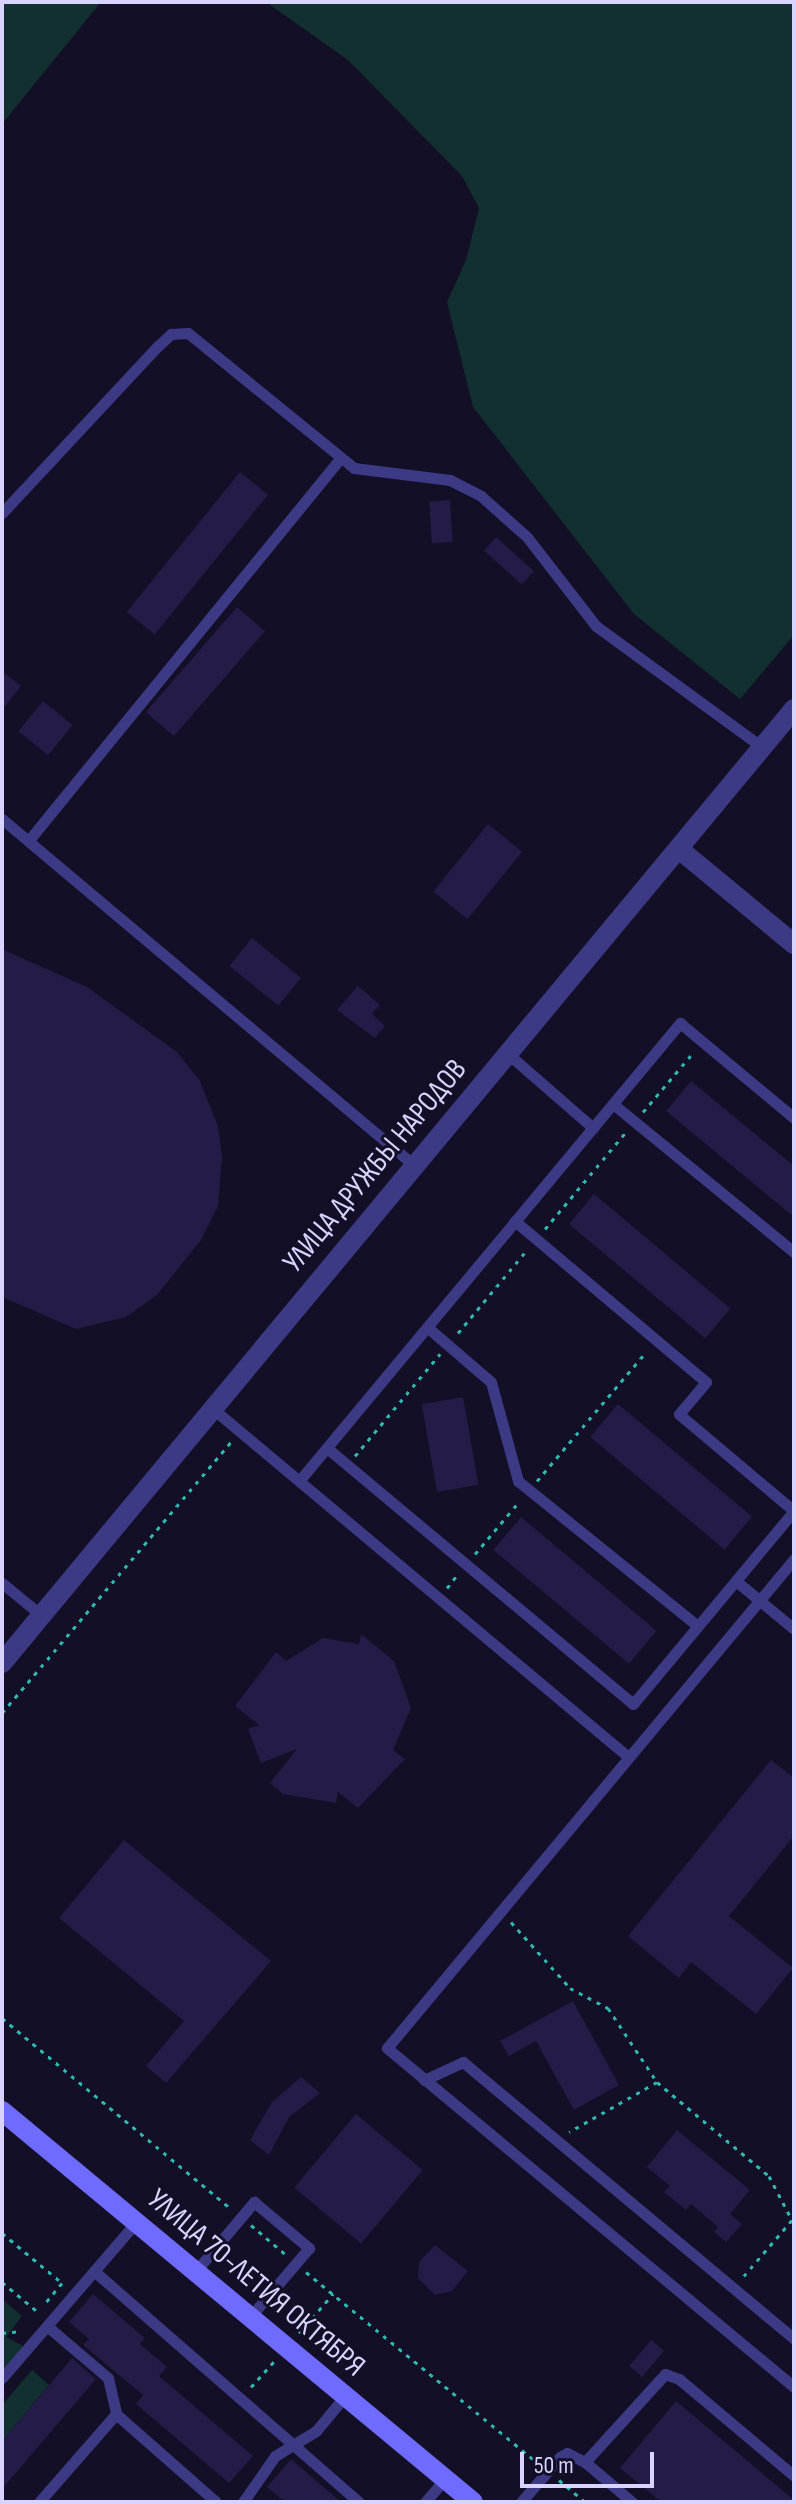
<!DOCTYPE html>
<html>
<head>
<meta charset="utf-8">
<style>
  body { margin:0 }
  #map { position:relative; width:796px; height:2504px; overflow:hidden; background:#130f26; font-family:"Sofia Sans Condensed",sans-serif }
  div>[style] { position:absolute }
  .green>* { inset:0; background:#12302f }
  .building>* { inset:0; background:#241b47; transform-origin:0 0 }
  .path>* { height:3px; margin-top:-1.5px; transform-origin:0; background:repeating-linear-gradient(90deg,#2fb8b0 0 4px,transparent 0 10px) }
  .service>* { height:11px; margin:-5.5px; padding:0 5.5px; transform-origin:5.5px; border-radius:5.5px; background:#3d3a85 }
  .minor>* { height:20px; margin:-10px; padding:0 10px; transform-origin:10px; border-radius:10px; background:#3d3a85 }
  .secondary>* { height:20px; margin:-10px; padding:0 10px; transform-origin:10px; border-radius:10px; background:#6f6bff }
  span { translate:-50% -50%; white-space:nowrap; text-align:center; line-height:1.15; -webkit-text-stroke:6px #130f26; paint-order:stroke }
  .street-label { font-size:30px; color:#d9d4ff }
  .frame { position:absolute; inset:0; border:4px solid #d9d4ff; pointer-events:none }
  .scale { position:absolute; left:520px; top:2452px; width:134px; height:36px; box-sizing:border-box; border:4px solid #d9d4ff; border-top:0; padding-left:10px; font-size:24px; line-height:28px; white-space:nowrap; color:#d9d4ff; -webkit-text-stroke:6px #130f26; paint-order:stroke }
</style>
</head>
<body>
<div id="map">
  <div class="green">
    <i style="clip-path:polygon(2px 2px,101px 2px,2px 124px)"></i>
    <i style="clip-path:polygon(266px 2px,794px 2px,794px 635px,740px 699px,634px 614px,473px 407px,447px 302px,466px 260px,479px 208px,462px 176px,348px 60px)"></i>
    <i style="clip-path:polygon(2px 2299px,22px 2316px,6px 2337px,25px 2347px,2px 2372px)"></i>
    <i style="clip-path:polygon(32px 2370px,49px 2385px,2px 2441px,2px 2405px)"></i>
  </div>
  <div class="building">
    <i style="left:240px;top:472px;width:36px;height:180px;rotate:39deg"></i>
    <i style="left:450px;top:500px;width:42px;height:21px;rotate:86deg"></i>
    <i style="left:496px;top:537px;width:51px;height:18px;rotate:42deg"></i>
    <i style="left:237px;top:607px;width:37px;height:139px;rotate:41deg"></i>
    <i style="clip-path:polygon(2px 671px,21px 686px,2px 710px)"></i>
    <i style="left:43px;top:701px;width:38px;height:39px;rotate:39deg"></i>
    <i style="left:488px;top:824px;width:44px;height:87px;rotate:39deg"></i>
    <i style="left:252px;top:938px;width:63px;height:36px;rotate:39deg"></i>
    <i style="clip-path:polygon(2px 949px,87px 987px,177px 1052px,200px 1081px,218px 1126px,222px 1157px,218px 1206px,201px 1240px,157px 1295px,126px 1317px,76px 1329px,2px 1297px)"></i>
    <i style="clip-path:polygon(358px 986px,380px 1005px,372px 1014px,385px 1026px,375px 1038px,337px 1010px)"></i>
    <i style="clip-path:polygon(691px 1081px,794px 1166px,794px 1217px,666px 1111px)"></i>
    <i style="left:594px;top:1194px;width:178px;height:39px;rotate:40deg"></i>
    <i style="left:463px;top:1397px;width:89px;height:42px;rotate:80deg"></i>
    <i style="left:618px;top:1404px;width:175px;height:43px;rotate:40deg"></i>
    <i style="left:521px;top:1517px;width:177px;height:43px;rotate:40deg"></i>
    <i style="clip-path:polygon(361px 1634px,394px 1661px,411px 1708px,393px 1750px,405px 1759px,358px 1808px,338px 1792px,336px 1803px,283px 1794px,270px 1783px,297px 1749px,261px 1763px,248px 1729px,259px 1725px,235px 1706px,276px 1652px,286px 1661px,323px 1638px,359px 1644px)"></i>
    <i style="clip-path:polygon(771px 1760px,794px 1778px,794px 1836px,729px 1916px,793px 1968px,756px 2014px,691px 1962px,679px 1978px,628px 1936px)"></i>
    <i style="clip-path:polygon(124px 1840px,271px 1961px,166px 2083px,146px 2066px,184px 2021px,59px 1918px)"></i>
    <i style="clip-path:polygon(573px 2001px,619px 2085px,574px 2110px,536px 2041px,509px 2056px,500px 2041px)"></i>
    <i style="clip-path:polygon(301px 2077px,320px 2093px,289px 2117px,269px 2155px,250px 2140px,272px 2102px)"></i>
    <i style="left:356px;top:2114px;width:87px;height:96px;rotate:40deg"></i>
    <i style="clip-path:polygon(677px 2130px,750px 2190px,730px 2214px,742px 2224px,726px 2242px,714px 2232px,718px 2227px,691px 2204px,686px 2210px,664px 2192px,670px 2186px,647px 2167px)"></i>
    <i style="clip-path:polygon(435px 2245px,468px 2271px,452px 2291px,435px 2295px,418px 2278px,419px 2262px)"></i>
    <i style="clip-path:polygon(93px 2294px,145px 2338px,140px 2344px,167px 2367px,159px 2376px,253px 2456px,229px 2483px,136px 2404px,143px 2395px,83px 2345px,89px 2339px,69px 2322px)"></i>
    <i style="left:651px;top:2340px;width:17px;height:34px;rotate:40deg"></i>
    <i style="clip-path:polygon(72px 2358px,96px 2379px,2px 2489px,2px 2441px)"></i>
    <i style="clip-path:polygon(676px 2401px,794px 2500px,794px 2502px,661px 2502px,620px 2468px)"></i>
    <i style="clip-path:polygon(291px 2459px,341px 2502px,285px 2502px,267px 2487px)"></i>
  </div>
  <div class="path">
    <i style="left:643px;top:1112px;width:76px;rotate:-49.8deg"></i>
    <i style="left:545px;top:1229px;width:125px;rotate:-50.2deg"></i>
    <i style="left:458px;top:1333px;width:108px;rotate:-50.3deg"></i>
    <i style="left:355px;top:1456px;width:133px;rotate:-50.2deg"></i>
    <i style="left:537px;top:1481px;width:169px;rotate:-49.8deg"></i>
    <i style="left:475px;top:1554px;width:68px;rotate:-49.8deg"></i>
    <i style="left:447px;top:1588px;width:16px;rotate:-52deg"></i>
    <i style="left:2px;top:1713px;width:356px;rotate:-49.8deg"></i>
    <i style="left:511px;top:1922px;width:89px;rotate:48.2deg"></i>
    <i style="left:570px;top:1988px;width:43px;rotate:27.8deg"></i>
    <i style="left:608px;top:2008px;width:89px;rotate:56.5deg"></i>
    <i style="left:657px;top:2082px;width:101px;rotate:150.4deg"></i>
    <i style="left:2px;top:2018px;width:297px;rotate:39.8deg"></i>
    <i style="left:657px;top:2082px;width:146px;rotate:40deg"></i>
    <i style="left:769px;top:2176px;width:50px;rotate:62.4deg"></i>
    <i style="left:792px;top:2220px;width:75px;rotate:130.7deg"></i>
    <i style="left:251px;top:2225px;width:45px;rotate:40.5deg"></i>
    <i style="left:2px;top:2233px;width:78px;rotate:39.8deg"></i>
    <i style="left:62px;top:2283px;width:26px;rotate:130deg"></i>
    <i style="left:306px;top:2272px;width:301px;rotate:39.5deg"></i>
    <i style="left:2px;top:2282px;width:47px;rotate:39.8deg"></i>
    <i style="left:2px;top:2333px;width:20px;rotate:-6deg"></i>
    <i style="left:299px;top:2333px;width:52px;rotate:-48.9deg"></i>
    <i style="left:251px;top:2387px;width:36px;rotate:-48deg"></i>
    <i style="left:559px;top:2480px;width:34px;rotate:40deg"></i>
  </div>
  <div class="service">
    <i style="left:2px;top:513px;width:229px;rotate:-47deg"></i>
    <i style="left:158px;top:346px;width:18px;rotate:-43deg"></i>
    <i style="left:171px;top:334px;width:17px;rotate:-3deg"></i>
    <i style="left:188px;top:333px;width:214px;rotate:39.1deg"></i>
    <i style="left:354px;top:468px;width:97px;rotate:7.1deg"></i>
    <i style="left:450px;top:480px;width:35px;rotate:27deg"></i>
    <i style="left:481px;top:496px;width:62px;rotate:41.7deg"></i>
    <i style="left:527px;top:537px;width:113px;rotate:52.2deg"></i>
    <i style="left:596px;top:626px;width:205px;rotate:36.1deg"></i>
    <i style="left:2px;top:819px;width:539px;rotate:40.04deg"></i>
    <i style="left:29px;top:840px;width:493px;rotate:-50.8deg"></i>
    <i style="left:508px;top:1054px;width:113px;rotate:41deg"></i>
    <i style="left:613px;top:1104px;width:234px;rotate:39.3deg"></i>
    <i style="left:427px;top:1327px;width:84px;rotate:40.7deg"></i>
    <i style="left:491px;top:1382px;width:103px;rotate:74.7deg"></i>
    <i style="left:518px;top:1481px;width:231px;rotate:38.9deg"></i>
    <i style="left:212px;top:1408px;width:540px;rotate:39.97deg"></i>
    <i style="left:327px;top:1448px;width:399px;rotate:39.9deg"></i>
    <i style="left:633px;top:1704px;width:251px;rotate:-50.2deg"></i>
    <i style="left:794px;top:1511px;width:150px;rotate:-139.9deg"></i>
    <i style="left:679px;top:1414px;width:42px;rotate:-49.8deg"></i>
    <i style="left:706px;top:1382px;width:250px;rotate:-139.9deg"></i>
    <i style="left:299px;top:1481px;width:596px;rotate:-50.24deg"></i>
    <i style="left:680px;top:1023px;width:148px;rotate:39.8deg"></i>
    <i style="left:794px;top:1559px;width:636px;rotate:129.77deg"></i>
    <i style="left:387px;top:2048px;width:530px;rotate:39.79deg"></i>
    <i style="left:736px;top:1581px;width:75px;rotate:39.6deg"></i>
    <i style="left:2px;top:1583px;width:52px;rotate:39.5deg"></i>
    <i style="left:424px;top:2080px;width:43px;rotate:-24.8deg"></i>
    <i style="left:463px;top:2062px;width:432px;rotate:39.9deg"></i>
    <i style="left:94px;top:2271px;width:352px;rotate:41.1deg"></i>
    <i style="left:195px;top:2272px;width:92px;rotate:-49.9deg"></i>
    <i style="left:254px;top:2202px;width:72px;rotate:39.9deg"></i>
    <i style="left:309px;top:2248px;width:91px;rotate:130.5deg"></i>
    <i style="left:47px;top:2326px;width:80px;rotate:40.4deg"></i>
    <i style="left:108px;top:2378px;width:37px;rotate:77deg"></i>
    <i style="left:2px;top:2378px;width:206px;rotate:-49.3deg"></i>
    <i style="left:585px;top:2462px;width:62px;rotate:40.4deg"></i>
    <i style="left:39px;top:2502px;width:117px;rotate:-48.8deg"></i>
    <i style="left:116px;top:2414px;width:133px;rotate:41.3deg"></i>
    <i style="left:243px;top:2502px;width:56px;rotate:-55.2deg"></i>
    <i style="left:275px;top:2456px;width:48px;rotate:-31.4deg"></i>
    <i style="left:316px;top:2431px;width:45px;rotate:-50.4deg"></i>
    <i style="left:425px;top:2502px;width:30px;rotate:-49deg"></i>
    <i style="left:521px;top:2502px;width:60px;rotate:-49.1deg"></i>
    <i style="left:560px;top:2457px;width:8px;rotate:-30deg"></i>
    <i style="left:567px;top:2453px;width:20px;rotate:27deg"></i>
    <i style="left:585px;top:2462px;width:119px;rotate:-47.7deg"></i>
    <i style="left:665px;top:2374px;width:15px;rotate:20deg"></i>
    <i style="left:679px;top:2379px;width:150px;rotate:40.1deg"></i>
  </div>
  <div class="minor">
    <i style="left:679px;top:849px;width:149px;rotate:39.6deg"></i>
    <i style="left:2px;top:1663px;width:1240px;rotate:-50.3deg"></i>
  </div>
  <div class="secondary">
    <i style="left:2px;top:2111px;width:612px;rotate:39.7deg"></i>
  </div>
  <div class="street-label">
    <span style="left:375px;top:1166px;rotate:-50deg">УЛИЦА ДРУЖБЫ НАРОДОВ</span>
    <span style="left:256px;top:2283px;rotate:40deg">УЛИЦА 70-ЛЕТИЯ ОКТЯБРЯ</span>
  </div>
  <div class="frame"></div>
  <div class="scale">50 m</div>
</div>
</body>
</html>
